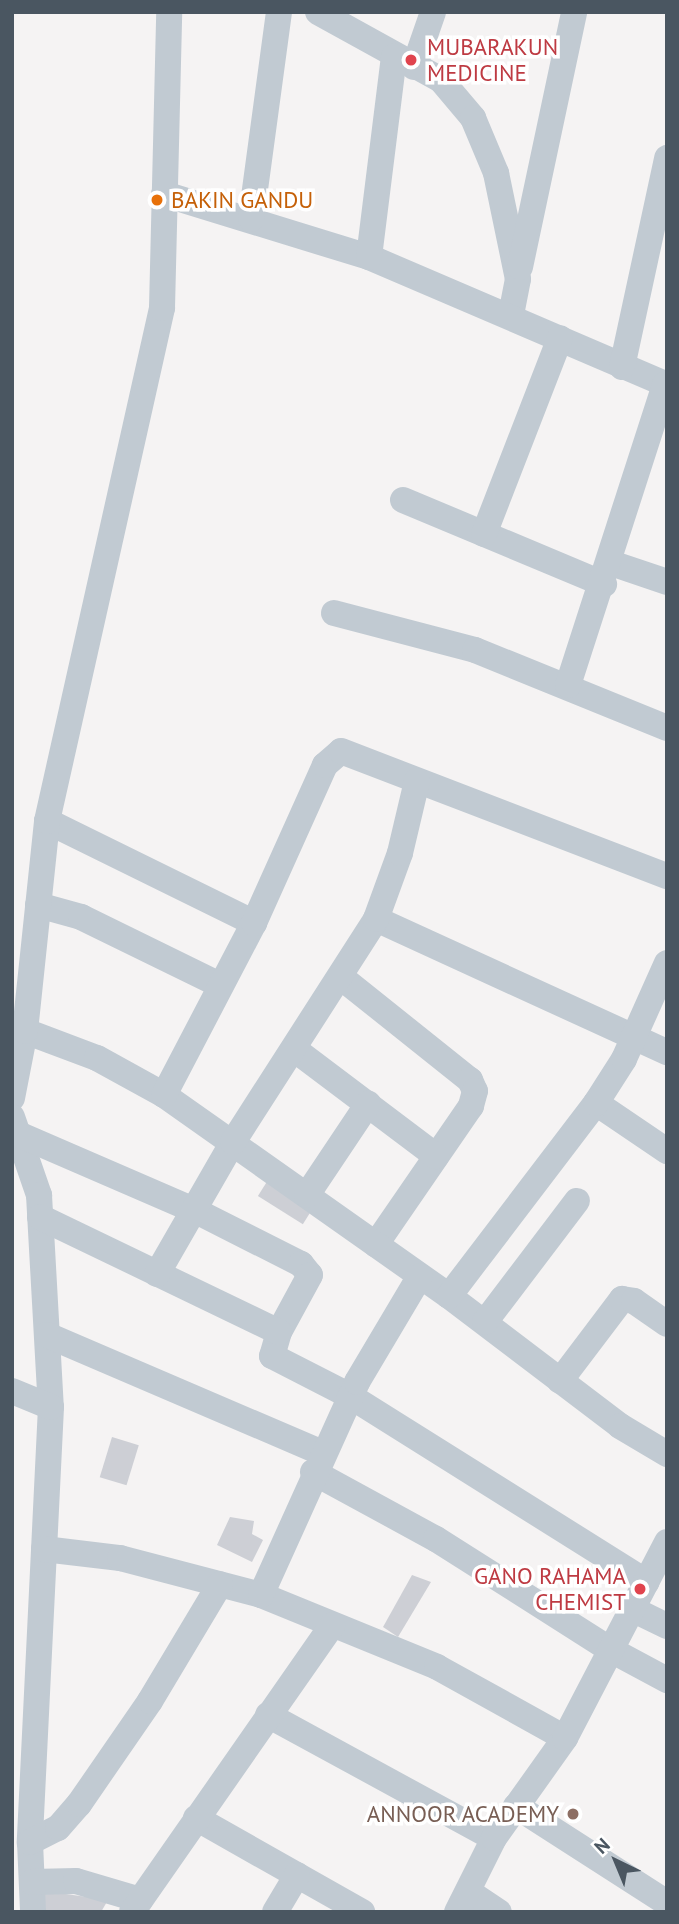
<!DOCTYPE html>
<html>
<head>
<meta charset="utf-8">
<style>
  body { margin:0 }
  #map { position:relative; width:679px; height:1924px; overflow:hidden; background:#f5f3f3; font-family:"PT Sans",sans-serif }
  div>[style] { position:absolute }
  .building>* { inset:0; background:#cdcfd5; transform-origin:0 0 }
  .street>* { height:26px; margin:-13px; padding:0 13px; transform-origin:13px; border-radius:13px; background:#c1cad2 }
  .dots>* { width:19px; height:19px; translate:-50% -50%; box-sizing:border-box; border:4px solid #fff; border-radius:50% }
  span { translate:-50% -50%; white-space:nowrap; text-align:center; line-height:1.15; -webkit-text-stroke:7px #fff; paint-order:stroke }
  .health-label { font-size:23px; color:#be3a42 }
  .left { translate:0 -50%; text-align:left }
  .right { translate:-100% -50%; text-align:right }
  .food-label { font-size:23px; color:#c56008 }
  .education-label { font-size:23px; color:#785e54 }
  .frame { position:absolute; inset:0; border:14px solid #4a5661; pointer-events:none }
  .north { position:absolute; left:581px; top:1826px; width:70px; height:70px; -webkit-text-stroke:5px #fff; paint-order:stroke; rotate:317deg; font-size:19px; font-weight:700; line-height:28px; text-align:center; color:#4a5661 }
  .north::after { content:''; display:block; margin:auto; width:24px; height:32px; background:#4a5661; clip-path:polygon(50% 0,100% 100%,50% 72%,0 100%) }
</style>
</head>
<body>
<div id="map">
  <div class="building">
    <i style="left:268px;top:1180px;width:53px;height:19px;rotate:32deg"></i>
    <i style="left:112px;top:1437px;width:28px;height:42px;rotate:17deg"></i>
    <i style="clip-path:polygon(230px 1517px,254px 1521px,252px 1534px,263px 1540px,252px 1562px,217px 1545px)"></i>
    <i style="clip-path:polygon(412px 1575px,431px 1582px,398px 1637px,383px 1627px)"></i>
    <i style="clip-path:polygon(38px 1890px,108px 1900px,101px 1912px,39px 1912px)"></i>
  </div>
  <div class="street">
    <i style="left:318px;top:12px;width:141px;rotate:28.9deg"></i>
    <i style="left:441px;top:80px;width:50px;rotate:49.9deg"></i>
    <i style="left:473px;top:118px;width:60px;rotate:67.3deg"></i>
    <i style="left:496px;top:173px;width:108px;rotate:78.3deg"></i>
    <i style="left:518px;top:279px;width:37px;rotate:101deg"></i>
    <i style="left:414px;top:67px;width:58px;rotate:-70.9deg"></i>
    <i style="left:164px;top:194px;width:214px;rotate:17.1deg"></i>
    <i style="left:369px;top:257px;width:324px;rotate:23.2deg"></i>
    <i style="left:251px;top:219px;width:209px;rotate:-82.3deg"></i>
    <i style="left:369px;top:257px;width:202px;rotate:-82.9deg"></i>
    <i style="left:520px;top:267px;width:261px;rotate:-78deg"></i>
    <i style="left:622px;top:367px;width:214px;rotate:-77.8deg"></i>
    <i style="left:403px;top:500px;width:218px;rotate:22.7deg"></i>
    <i style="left:484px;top:534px;width:210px;rotate:-68.8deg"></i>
    <i style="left:611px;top:563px;width:59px;rotate:18.7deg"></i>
    <i style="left:334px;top:613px;width:146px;rotate:14.7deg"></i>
    <i style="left:475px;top:650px;width:207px;rotate:22.1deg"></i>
    <i style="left:568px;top:685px;width:316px;rotate:-72.1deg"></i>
    <i style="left:47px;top:821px;width:231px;rotate:26.2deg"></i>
    <i style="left:38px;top:905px;width:45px;rotate:15.6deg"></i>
    <i style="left:81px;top:917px;width:155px;rotate:26.1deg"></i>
    <i style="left:376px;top:919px;width:320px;rotate:24.6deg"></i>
    <i style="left:342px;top:978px;width:164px;rotate:38.6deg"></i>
    <i style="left:470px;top:1080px;width:12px;rotate:66deg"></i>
    <i style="left:475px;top:1091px;width:16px;rotate:105deg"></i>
    <i style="left:471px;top:1106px;width:168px;rotate:124.5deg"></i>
    <i style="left:25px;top:1031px;width:77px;rotate:20.6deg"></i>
    <i style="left:97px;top:1058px;width:77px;rotate:28.9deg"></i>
    <i style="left:164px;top:1095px;width:349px;rotate:35.2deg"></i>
    <i style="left:449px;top:1296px;width:215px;rotate:37.2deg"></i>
    <i style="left:620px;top:1426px;width:55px;rotate:30.8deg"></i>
    <i style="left:294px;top:1049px;width:178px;rotate:37deg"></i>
    <i style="left:164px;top:1095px;width:194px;rotate:-62.4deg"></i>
    <i style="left:254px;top:923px;width:173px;rotate:-65.8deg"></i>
    <i style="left:325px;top:765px;width:21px;rotate:-41deg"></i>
    <i style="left:341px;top:751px;width:349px;rotate:21deg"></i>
    <i style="left:12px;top:1098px;width:68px;rotate:-79deg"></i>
    <i style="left:25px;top:1031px;width:211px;rotate:-84deg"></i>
    <i style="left:47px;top:821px;width:526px;rotate:-77.36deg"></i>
    <i style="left:162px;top:308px;width:296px;rotate:-88.6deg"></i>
    <i style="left:596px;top:1103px;width:86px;rotate:34.1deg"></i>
    <i style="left:12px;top:1117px;width:83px;rotate:70.9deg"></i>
    <i style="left:39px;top:1195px;width:212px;rotate:86.8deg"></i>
    <i style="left:51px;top:1407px;width:436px;rotate:92.8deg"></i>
    <i style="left:30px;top:1842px;width:70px;rotate:87.5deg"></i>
    <i style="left:18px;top:1134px;width:192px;rotate:23.4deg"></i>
    <i style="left:194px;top:1210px;width:120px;rotate:26.8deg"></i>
    <i style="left:301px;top:1264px;width:14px;rotate:51deg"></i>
    <i style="left:310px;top:1275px;width:65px;rotate:118.5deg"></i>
    <i style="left:279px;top:1332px;width:25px;rotate:106deg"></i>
    <i style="left:272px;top:1356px;width:88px;rotate:27.1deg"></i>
    <i style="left:350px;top:1396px;width:350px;rotate:32.1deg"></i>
    <i style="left:307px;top:1195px;width:110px;rotate:-56.2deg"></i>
    <i style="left:40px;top:1217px;width:265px;rotate:25.7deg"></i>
    <i style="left:157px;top:1274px;width:152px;rotate:-60.1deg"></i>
    <i style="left:233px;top:1142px;width:265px;rotate:-57.3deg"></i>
    <i style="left:376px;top:919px;width:70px;rotate:-70deg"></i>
    <i style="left:400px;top:853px;width:74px;rotate:-76.7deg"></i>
    <i style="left:449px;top:1296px;width:243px;rotate:-52.7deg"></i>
    <i style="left:596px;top:1103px;width:52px;rotate:-57.5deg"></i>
    <i style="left:624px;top:1059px;width:105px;rotate:-65.9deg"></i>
    <i style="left:485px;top:1322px;width:152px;rotate:-52.8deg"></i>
    <i style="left:47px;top:1335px;width:299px;rotate:23.2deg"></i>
    <i style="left:560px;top:1381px;width:103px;rotate:-52.9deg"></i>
    <i style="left:622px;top:1299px;width:12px;rotate:9deg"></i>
    <i style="left:634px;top:1301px;width:40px;rotate:34.9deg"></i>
    <i style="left:12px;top:1391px;width:42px;rotate:22.3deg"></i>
    <i style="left:313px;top:1472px;width:140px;rotate:28.6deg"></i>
    <i style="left:436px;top:1539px;width:207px;rotate:32.4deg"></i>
    <i style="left:611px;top:1650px;width:64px;rotate:28.2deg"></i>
    <i style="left:44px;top:1549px;width:77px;rotate:6.8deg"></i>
    <i style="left:120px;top:1558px;width:146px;rotate:14.7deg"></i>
    <i style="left:261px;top:1595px;width:190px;rotate:22.2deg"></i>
    <i style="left:437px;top:1667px;width:146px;rotate:29deg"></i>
    <i style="left:261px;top:1595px;width:234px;rotate:-65.7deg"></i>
    <i style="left:357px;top:1382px;width:123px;rotate:-59.3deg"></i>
    <i style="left:632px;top:1609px;width:39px;rotate:26deg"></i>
    <i style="left:268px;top:1715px;width:257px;rotate:28.6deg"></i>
    <i style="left:516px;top:1806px;width:179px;rotate:32.7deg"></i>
    <i style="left:196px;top:1818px;width:191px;rotate:29.5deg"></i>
    <i style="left:30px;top:1842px;width:31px;rotate:-27deg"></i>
    <i style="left:58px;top:1828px;width:32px;rotate:-49deg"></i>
    <i style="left:79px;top:1804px;width:125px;rotate:-55.4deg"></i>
    <i style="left:150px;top:1701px;width:136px;rotate:-59.1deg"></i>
    <i style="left:32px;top:1882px;width:44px;rotate:-1.3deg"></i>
    <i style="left:76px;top:1881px;width:67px;rotate:16.5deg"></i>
    <i style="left:469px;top:1892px;width:36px;rotate:34deg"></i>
    <i style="left:132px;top:1912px;width:350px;rotate:-55.1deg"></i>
    <i style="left:275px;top:1912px;width:43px;rotate:-59.3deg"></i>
    <i style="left:457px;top:1912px;width:83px;rotate:-63.4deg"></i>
    <i style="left:494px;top:1838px;width:123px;rotate:-54.6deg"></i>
    <i style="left:565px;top:1738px;width:221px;rotate:-62.5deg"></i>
  </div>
  <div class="dots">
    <i style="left:411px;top:60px;background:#e0444e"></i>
    <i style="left:157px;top:200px;background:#e8710a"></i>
    <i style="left:640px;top:1589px;background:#e0444e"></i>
    <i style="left:573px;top:1814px;background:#8d6e63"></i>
  </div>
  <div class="health-label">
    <span class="left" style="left:427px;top:60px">MUBARAKUN<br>MEDICINE</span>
    <span class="right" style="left:626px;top:1589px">GANO RAHAMA<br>CHEMIST</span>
  </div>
  <div class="food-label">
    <span class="left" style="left:171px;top:200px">BAKIN GANDU</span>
  </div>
  <div class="education-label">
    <span class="right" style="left:559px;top:1814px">ANNOOR ACADEMY</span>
  </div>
  <div class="frame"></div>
  <div class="north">N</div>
</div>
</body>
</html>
